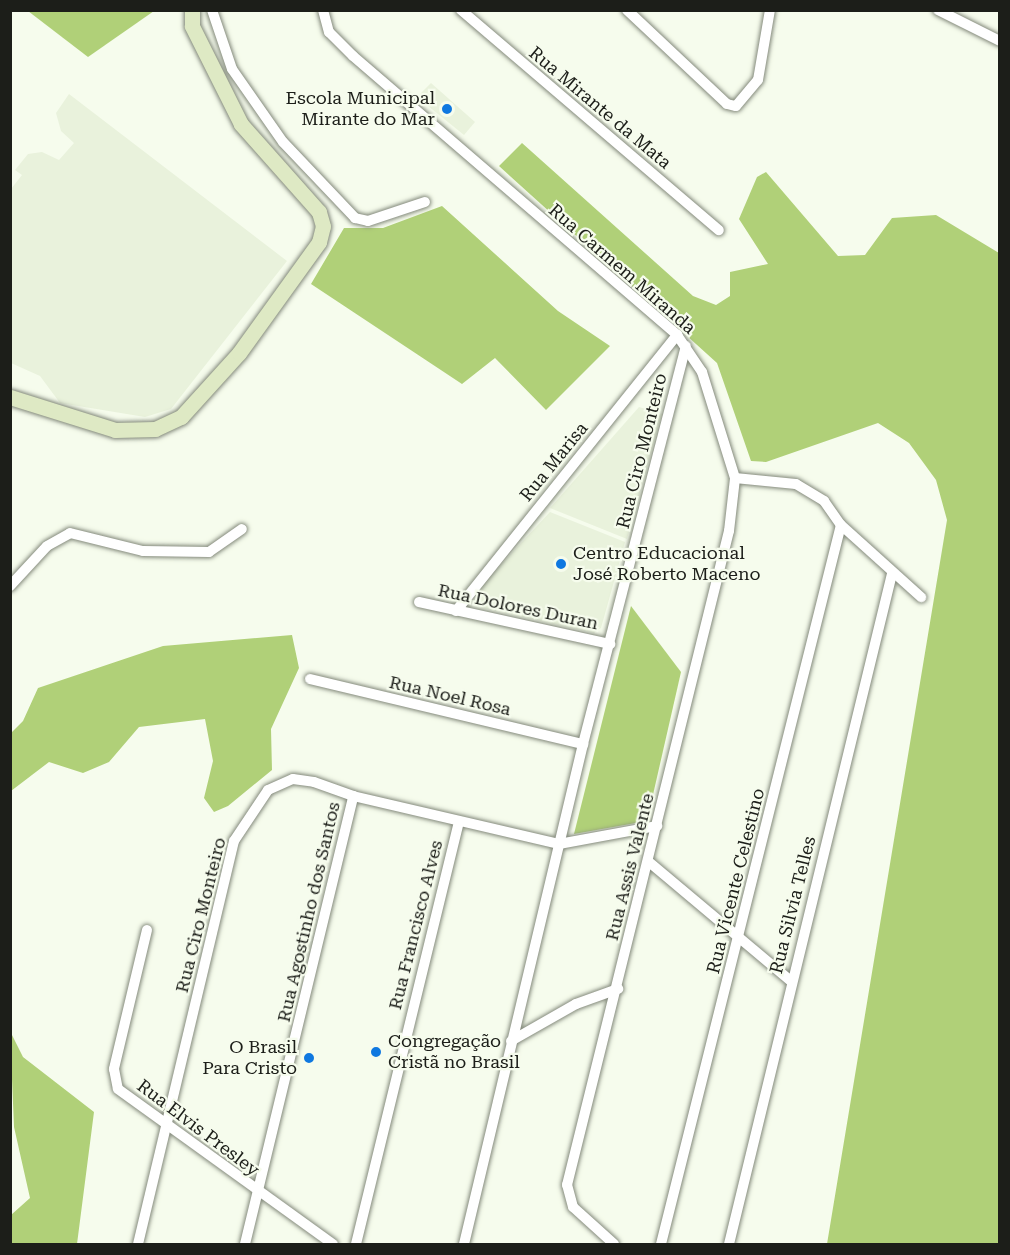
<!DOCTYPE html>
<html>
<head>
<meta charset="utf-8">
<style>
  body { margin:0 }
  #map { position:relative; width:1010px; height:1255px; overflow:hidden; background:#f6fced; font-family:"Roboto Serif",serif }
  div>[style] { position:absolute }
  .built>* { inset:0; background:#e9f2dc }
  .forest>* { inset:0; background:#b0d078 }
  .roads { filter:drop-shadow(0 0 2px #848a7c) drop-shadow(0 0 2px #848a7c) }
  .street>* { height:10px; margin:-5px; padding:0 5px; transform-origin:5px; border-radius:5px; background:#fff }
  .secondary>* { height:15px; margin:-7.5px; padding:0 7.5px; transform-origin:7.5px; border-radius:7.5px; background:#dee9c4 }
  .dots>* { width:16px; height:16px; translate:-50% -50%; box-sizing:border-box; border:3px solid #f6fced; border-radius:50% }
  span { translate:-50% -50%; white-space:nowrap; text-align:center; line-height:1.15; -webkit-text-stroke:4.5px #f6fced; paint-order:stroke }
  .poi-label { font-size:18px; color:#1c1e19 }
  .right { translate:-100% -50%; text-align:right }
  .left { translate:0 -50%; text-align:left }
  .street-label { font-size:18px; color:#1c1e19 }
  .frame { position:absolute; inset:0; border:12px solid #1c1e19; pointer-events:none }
</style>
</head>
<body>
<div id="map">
  <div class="built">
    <i style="clip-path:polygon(431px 83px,475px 122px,464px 135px,417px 97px)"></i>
    <i style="clip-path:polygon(69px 94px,287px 261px,171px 409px,145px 417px,60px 403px,40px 376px,11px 363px,11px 189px,22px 175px,15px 170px,28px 154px,42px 152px,59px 160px,74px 143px,61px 131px,56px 113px)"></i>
    <i style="clip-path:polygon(639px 407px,662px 414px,627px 539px,550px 508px)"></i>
    <i style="clip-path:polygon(550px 512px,625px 542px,601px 628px,594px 633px,478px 607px,481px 586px)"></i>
  </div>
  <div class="forest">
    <i style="clip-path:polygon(28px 11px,154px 11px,88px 57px)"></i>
    <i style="clip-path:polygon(522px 143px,693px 296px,716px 305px,730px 296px,730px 272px,768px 264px,739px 219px,757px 177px,766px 172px,838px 256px,865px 255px,892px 218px,936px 215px,999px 253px,999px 1244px,827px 1244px,947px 520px,936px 480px,909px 443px,878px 423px,766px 462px,751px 461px,717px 363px,499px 166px)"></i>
    <i style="clip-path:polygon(442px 206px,558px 311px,610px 346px,546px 410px,495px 358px,462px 384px,311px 284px,344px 228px,383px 228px)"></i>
    <i style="clip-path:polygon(631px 606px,681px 672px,647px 821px,574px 834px)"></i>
    <i style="clip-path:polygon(292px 635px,299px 668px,271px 729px,272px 770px,228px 806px,214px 812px,204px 798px,213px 761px,205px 719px,139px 727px,109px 762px,83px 773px,49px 762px,11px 791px,11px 733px,23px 721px,38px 688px,163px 646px)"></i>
    <i style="clip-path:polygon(10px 1031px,23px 1057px,94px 1112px,77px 1244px,11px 1244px,11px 1215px,30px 1198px,14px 1127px)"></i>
  </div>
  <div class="roads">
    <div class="street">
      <i style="left:212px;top:10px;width:62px;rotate:71.3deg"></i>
      <i style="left:232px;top:69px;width:89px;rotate:55.1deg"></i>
      <i style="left:283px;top:142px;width:105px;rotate:46.5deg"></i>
      <i style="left:355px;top:218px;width:13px;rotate:13deg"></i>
      <i style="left:368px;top:221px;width:60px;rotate:-18.4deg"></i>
      <i style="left:323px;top:10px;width:23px;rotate:75deg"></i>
      <i style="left:329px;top:32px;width:34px;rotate:45deg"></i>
      <i style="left:353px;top:56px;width:428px;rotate:40.7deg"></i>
      <i style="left:677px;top:335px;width:45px;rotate:56deg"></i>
      <i style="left:702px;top:372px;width:111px;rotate:72.7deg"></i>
      <i style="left:735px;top:478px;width:61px;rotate:5.6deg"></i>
      <i style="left:796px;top:484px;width:33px;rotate:31deg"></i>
      <i style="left:824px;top:501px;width:29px;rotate:55deg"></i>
      <i style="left:841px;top:525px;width:108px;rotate:42deg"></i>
      <i style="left:461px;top:10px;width:339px;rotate:40.5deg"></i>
      <i style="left:627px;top:10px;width:137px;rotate:43.2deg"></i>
      <i style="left:727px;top:104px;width:9px;rotate:13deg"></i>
      <i style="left:736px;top:106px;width:34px;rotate:-50deg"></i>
      <i style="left:758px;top:80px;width:71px;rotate:-80.3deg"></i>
      <i style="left:938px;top:10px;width:69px;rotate:26.6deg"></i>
      <i style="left:10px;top:586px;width:54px;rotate:-47.2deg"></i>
      <i style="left:47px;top:546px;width:26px;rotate:-29deg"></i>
      <i style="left:70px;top:533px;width:75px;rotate:13.9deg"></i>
      <i style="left:143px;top:551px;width:66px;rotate:0.9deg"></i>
      <i style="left:209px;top:552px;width:40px;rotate:-34.9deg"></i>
      <i style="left:419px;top:602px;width:196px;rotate:12.4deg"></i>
      <i style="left:456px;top:611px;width:354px;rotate:-51.3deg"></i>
      <i style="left:310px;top:679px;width:281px;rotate:13.4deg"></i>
      <i style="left:649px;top:862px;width:185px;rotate:40deg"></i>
      <i style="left:147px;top:930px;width:143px;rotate:103.4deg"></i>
      <i style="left:114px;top:1069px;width:20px;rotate:79deg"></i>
      <i style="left:118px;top:1089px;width:265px;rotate:35.8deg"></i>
      <i style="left:511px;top:1041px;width:75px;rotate:-29.6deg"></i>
      <i style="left:576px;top:1004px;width:45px;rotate:-19.7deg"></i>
      <i style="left:138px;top:1244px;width:414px;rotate:-76.6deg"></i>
      <i style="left:234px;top:841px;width:61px;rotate:-56.3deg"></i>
      <i style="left:268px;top:790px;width:27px;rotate:-24deg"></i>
      <i style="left:293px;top:779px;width:21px;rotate:8deg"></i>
      <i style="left:314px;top:782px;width:41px;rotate:19.7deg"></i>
      <i style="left:353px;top:796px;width:212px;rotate:13.1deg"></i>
      <i style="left:559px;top:844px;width:100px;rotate:-10.4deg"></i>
      <i style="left:245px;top:1244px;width:461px;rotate:-76.4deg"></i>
      <i style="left:356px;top:1244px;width:433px;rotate:-76.3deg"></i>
      <i style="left:464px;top:1244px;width:514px;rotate:-76.61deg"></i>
      <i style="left:583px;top:744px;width:411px;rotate:-75.5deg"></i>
      <i style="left:614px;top:1244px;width:55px;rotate:-137.9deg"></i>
      <i style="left:573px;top:1207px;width:23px;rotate:-105deg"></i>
      <i style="left:567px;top:1185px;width:674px;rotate:-76.09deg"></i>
      <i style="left:729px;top:531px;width:53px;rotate:-83.5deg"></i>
      <i style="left:661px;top:1244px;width:741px;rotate:-75.95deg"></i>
      <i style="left:729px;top:1244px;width:690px;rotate:-76.33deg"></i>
    </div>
    <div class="secondary">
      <i style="left:10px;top:397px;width:110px;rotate:17.4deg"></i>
      <i style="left:115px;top:430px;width:40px;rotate:-1.4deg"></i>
      <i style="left:155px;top:429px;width:29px;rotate:-25deg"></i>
      <i style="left:181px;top:417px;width:86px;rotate:-47.8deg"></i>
      <i style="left:239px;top:353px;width:137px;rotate:-54.2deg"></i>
      <i style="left:319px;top:242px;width:16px;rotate:-76deg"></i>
      <i style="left:323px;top:226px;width:15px;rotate:-106deg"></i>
      <i style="left:319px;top:212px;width:118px;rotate:-131.6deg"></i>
      <i style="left:241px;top:124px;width:110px;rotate:-116.6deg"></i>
      <i style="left:192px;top:26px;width:16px;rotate:-90deg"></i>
    </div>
  </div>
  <div class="dots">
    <i style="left:447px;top:109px;background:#0f78e0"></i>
    <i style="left:561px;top:564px;background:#0f78e0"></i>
    <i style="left:376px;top:1052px;background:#0f78e0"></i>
    <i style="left:309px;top:1058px;background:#0f78e0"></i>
  </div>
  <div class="poi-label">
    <span class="right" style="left:435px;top:109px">Escola Municipal<br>Mirante do Mar</span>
    <span class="left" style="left:573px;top:564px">Centro Educacional<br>José Roberto Maceno</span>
    <span class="left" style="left:388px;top:1052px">Congregação<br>Cristã no Brasil</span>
    <span class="right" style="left:297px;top:1058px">O Brasil<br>Para Cristo</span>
  </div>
  <div class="street-label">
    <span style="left:600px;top:108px;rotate:40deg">Rua Mirante da Mata</span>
    <span style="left:622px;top:269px;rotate:41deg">Rua Carmem Miranda</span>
    <span style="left:642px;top:451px;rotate:-76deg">Rua Ciro Monteiro</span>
    <span style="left:554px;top:462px;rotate:-51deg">Rua Marisa</span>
    <span style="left:518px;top:607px;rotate:12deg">Rua Dolores Duran</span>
    <span style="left:450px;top:696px;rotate:13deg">Rua Noel Rosa</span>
    <span style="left:630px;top:867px;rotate:-76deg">Rua Assis Valente</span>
    <span style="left:736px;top:881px;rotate:-76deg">Rua Vicente Celestino</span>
    <span style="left:793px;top:905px;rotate:-76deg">Rua Silvia Telles</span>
    <span style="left:309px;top:912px;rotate:-77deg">Rua Agostinho dos Santos</span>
    <span style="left:201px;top:915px;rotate:-76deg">Rua Ciro Monteiro</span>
    <span style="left:416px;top:925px;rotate:-76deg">Rua Francisco Alves</span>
    <span style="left:198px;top:1128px;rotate:37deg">Rua Elvis Presley</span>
  </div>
  <div class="frame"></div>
</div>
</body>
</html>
